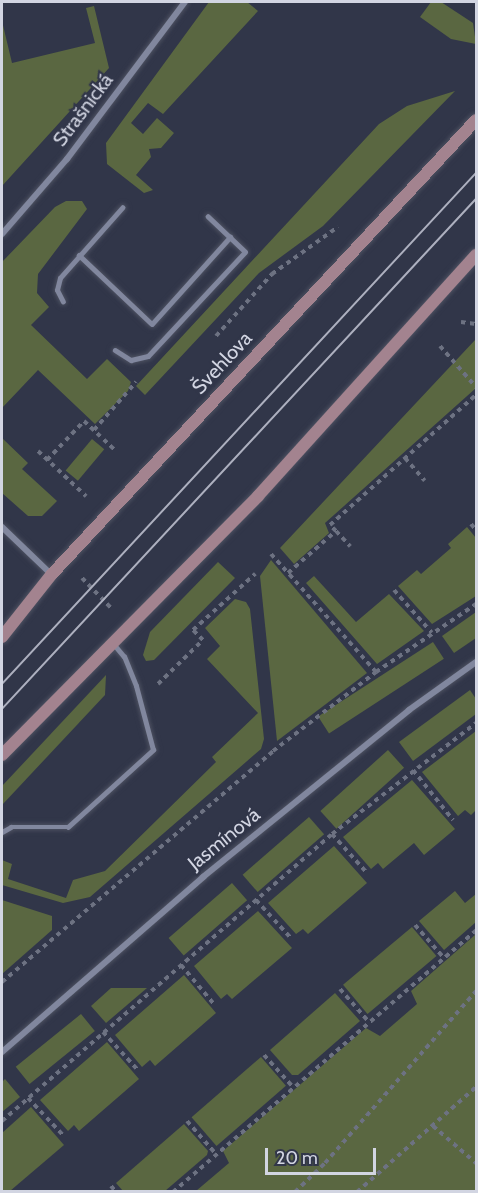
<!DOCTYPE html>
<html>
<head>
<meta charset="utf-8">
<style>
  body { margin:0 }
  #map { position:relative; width:478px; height:1193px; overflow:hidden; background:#313649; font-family:Cabin,sans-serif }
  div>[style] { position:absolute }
  .green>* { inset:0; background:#5a6741; transform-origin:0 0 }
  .path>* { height:4px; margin-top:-2px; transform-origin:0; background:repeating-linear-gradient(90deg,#6d7282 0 4.5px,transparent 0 9px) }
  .roads { filter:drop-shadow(0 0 2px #4d5161) drop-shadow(0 0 2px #4d5161) }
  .service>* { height:4.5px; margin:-2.25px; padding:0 2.25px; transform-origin:2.25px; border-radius:2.25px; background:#81879e }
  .minor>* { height:6px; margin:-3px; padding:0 3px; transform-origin:3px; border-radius:3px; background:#81879e }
  .secondary>* { height:12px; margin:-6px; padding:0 6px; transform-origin:6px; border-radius:6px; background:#a3838f }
  .tram>* { height:1.5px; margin:-0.75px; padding:0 0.75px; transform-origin:0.75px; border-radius:0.75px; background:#adb0bf }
  span { translate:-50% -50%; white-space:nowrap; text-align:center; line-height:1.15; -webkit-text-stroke:4.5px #313649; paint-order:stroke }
  .street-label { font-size:20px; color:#d2d5e2 }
  .frame { position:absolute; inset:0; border:3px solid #d2d5e2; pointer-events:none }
  .scale { position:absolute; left:265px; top:1148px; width:111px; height:27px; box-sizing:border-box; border:3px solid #d2d5e2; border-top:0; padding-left:8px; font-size:18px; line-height:21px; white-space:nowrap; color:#d2d5e2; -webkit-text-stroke:4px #313649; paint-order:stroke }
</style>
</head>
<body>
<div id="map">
  <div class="green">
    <i style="clip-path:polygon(209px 2px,247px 2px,258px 11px,163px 114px,148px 103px,131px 123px,143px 134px,157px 118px,174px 133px,161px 148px,149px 149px,151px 157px,136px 175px,153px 190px,144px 193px,107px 164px,106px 143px)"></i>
    <i style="clip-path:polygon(431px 2px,441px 2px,473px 23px,476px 44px,451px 39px,420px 17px)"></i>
    <i style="clip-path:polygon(94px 6px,109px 68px,2px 186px,2px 21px,12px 63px,95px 43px,86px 8px)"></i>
    <i style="clip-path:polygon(455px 91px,323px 226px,259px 273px,145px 395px,136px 386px,379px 124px,407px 106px)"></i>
    <i style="clip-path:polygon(66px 201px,82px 201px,87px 209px,38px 274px,37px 293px,49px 307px,31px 325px,87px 379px,107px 359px,131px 382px,128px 391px,95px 424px,38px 370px,2px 408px,2px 262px,55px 207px)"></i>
    <i style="clip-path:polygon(476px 339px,476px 388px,325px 523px,329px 533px,294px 564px,280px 548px)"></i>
    <i style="clip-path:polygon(2px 438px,28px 463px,22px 469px,57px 501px,42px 516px,28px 516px,2px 493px)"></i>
    <i style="left:92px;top:439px;width:16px;height:41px;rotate:40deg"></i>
    <i style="clip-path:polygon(467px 527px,476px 538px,476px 596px,432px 624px,398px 586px,417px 570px,421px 574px,451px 548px,448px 544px)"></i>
    <i style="clip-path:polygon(271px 560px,367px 673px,277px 741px,260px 576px)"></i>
    <i style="clip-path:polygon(218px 562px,235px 578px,154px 660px,146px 661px,143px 655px,150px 632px)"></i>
    <i style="clip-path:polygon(314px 576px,356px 622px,389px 594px,424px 631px,377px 664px,306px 583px)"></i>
    <i style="clip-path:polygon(235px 599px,246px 602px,250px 609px,264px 739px,261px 749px,90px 897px,63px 903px,2px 885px,2px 860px,12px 864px,8px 879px,66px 898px,73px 880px,105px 871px,216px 762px,212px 757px,258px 713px,207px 659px,220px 646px,205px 628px)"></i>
    <i style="clip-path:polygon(476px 612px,476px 638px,454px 653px,442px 636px)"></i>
    <i style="left:433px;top:642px;width:20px;height:137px;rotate:57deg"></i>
    <i style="clip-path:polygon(106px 675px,105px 695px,2px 805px,2px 786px)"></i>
    <i style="clip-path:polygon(470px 690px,476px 699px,476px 714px,413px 761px,399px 742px)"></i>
    <i style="clip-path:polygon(476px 731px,476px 810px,471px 815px,465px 810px,458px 816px,422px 772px)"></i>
    <i style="left:388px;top:750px;width:24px;height:91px;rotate:48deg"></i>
    <i style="clip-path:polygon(412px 780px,455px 829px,424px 855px,414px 843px,383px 869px,378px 863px,371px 869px,343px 837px)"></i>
    <i style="left:309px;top:817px;width:23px;height:88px;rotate:49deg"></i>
    <i style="clip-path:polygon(334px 846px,367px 883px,308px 934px,303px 929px,296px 934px,268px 903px)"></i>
    <i style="left:232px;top:883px;width:23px;height:84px;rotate:49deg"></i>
    <i style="clip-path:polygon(455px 891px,465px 903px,476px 894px,476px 922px,444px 950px,419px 921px)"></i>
    <i style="clip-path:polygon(2px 900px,52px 916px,52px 930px,2px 974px)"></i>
    <i style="clip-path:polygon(258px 911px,292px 948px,232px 999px,227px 994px,221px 999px,194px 966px)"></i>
    <i style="left:412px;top:927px;width:38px;height:90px;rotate:50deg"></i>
    <i style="clip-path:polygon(476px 934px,476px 1191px,196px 1191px,229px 1163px,223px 1151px,366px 1028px,380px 1036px,417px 1004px,411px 991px)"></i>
    <i style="clip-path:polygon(184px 975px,216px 1013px,155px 1066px,150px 1060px,142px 1067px,115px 1035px)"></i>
    <i style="clip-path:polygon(111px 988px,147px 988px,106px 1023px,91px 1006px)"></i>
    <i style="clip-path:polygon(335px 993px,360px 1021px,298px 1075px,292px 1075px,270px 1050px)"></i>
    <i style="left:81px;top:1014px;width:22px;height:84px;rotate:51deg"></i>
    <i style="clip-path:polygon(107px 1042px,139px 1079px,79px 1131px,74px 1125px,68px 1131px,40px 1100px)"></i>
    <i style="left:261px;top:1057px;width:38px;height:92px;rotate:49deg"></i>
    <i style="clip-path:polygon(5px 1079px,20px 1097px,2px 1112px,2px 1082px)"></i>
    <i style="clip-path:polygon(31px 1107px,64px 1145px,10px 1191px,2px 1191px,2px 1133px)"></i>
    <i style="clip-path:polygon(184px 1124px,208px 1151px,207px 1155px,165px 1191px,123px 1191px,116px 1183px)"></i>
  </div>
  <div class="path">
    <i style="left:461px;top:322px;width:15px;rotate:8deg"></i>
    <i style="left:216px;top:336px;width:84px;rotate:-47.9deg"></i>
    <i style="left:272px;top:274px;width:81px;rotate:-35.5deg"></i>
    <i style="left:440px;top:346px;width:55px;rotate:48.7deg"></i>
    <i style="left:94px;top:430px;width:64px;rotate:-48.8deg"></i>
    <i style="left:38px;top:451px;width:66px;rotate:43.2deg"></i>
    <i style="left:405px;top:458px;width:30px;rotate:49deg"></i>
    <i style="left:47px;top:460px;width:54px;rotate:-46.5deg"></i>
    <i style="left:84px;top:421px;width:44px;rotate:43.2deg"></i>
    <i style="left:471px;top:524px;width:8px;rotate:50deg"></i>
    <i style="left:336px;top:531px;width:21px;rotate:47deg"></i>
    <i style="left:271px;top:554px;width:25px;rotate:48deg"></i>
    <i style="left:82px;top:578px;width:42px;rotate:46deg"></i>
    <i style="left:394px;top:590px;width:57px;rotate:48.5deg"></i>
    <i style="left:376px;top:672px;width:132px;rotate:-131.6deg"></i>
    <i style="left:288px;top:573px;width:64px;rotate:-41.2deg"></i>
    <i style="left:336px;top:531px;width:8px;rotate:-135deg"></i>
    <i style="left:330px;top:525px;width:195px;rotate:-41.7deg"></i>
    <i style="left:158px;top:684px;width:63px;rotate:-44.4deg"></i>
    <i style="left:203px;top:640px;width:14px;rotate:-135deg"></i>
    <i style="left:193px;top:630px;width:84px;rotate:-42.1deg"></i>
    <i style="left:413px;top:770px;width:64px;rotate:51.3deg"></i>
    <i style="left:332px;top:834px;width:52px;rotate:48.1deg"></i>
    <i style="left:256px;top:900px;width:52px;rotate:47.4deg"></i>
    <i style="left:415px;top:925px;width:44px;rotate:48.7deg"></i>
    <i style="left:181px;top:965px;width:51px;rotate:49.8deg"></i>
    <i style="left:2px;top:982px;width:356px;rotate:-40.4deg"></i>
    <i style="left:273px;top:751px;width:130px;rotate:-37.5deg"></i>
    <i style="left:376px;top:672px;width:121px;rotate:-34.2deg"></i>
    <i style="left:340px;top:989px;width:44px;rotate:48.7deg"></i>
    <i style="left:103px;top:1032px;width:52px;rotate:47.4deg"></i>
    <i style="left:264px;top:1055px;width:43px;rotate:47.8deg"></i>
    <i style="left:28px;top:1098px;width:51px;rotate:46.6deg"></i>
    <i style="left:2px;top:1121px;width:437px;rotate:-41deg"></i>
    <i style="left:332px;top:834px;width:182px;rotate:-37.6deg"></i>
    <i style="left:187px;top:1121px;width:44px;rotate:48.7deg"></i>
    <i style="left:433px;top:1126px;width:57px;rotate:40.7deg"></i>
    <i style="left:111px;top:1186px;width:8px;rotate:50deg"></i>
    <i style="left:173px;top:1192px;width:401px;rotate:-40.8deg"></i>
    <i style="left:295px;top:1192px;width:42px;rotate:-44deg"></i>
    <i style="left:325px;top:1163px;width:229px;rotate:-48.7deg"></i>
    <i style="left:357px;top:1192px;width:159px;rotate:-41.4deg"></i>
  </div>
  <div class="roads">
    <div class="service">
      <i style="left:79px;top:255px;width:100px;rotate:43.4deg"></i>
      <i style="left:152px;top:324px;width:117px;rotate:-48.1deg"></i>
      <i style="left:63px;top:302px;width:13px;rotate:-117deg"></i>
      <i style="left:57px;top:290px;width:12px;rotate:-76deg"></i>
      <i style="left:60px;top:278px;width:94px;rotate:-48.5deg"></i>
      <i style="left:115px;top:350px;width:19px;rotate:32deg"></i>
      <i style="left:131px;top:360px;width:17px;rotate:-13deg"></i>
      <i style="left:148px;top:356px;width:142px;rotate:-47deg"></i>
      <i style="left:245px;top:252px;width:51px;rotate:-136.6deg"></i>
      <i style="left:2px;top:832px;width:10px;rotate:-29deg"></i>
      <i style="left:11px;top:827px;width:57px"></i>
      <i style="left:68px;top:827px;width:115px;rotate:-42.2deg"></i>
      <i style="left:153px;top:750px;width:66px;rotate:-104.9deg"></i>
      <i style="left:136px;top:686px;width:31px;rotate:-112deg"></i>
      <i style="left:124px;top:657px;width:17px;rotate:-130deg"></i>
    </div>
    <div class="minor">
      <i style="left:2px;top:234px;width:99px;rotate:-49.1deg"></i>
      <i style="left:67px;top:159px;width:196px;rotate:-53.1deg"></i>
      <i style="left:2px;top:527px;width:68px;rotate:43.8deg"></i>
      <i style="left:2px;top:1052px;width:267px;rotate:-41deg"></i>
      <i style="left:203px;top:877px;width:265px;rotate:-39deg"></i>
      <i style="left:409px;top:710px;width:82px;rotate:-35.6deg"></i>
    </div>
    <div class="secondary">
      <i style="left:2px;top:637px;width:80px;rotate:-51.6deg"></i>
      <i style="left:52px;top:574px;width:621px;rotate:-46.96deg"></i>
      <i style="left:2px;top:755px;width:364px;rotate:-45.3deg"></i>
      <i style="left:258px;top:496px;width:325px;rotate:-47.9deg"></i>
    </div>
  </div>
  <div class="tram">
    <i style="left:2px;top:684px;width:697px;rotate:-47.15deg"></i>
    <i style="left:2px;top:709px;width:696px;rotate:-47.1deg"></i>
  </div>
  <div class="street-label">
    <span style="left:83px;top:110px;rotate:-53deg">Strašnická</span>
    <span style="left:222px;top:363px;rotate:-47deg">Švehlova</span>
    <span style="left:224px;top:839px;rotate:-39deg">Jasmínová</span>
  </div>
  <div class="frame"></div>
  <div class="scale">20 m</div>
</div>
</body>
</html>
